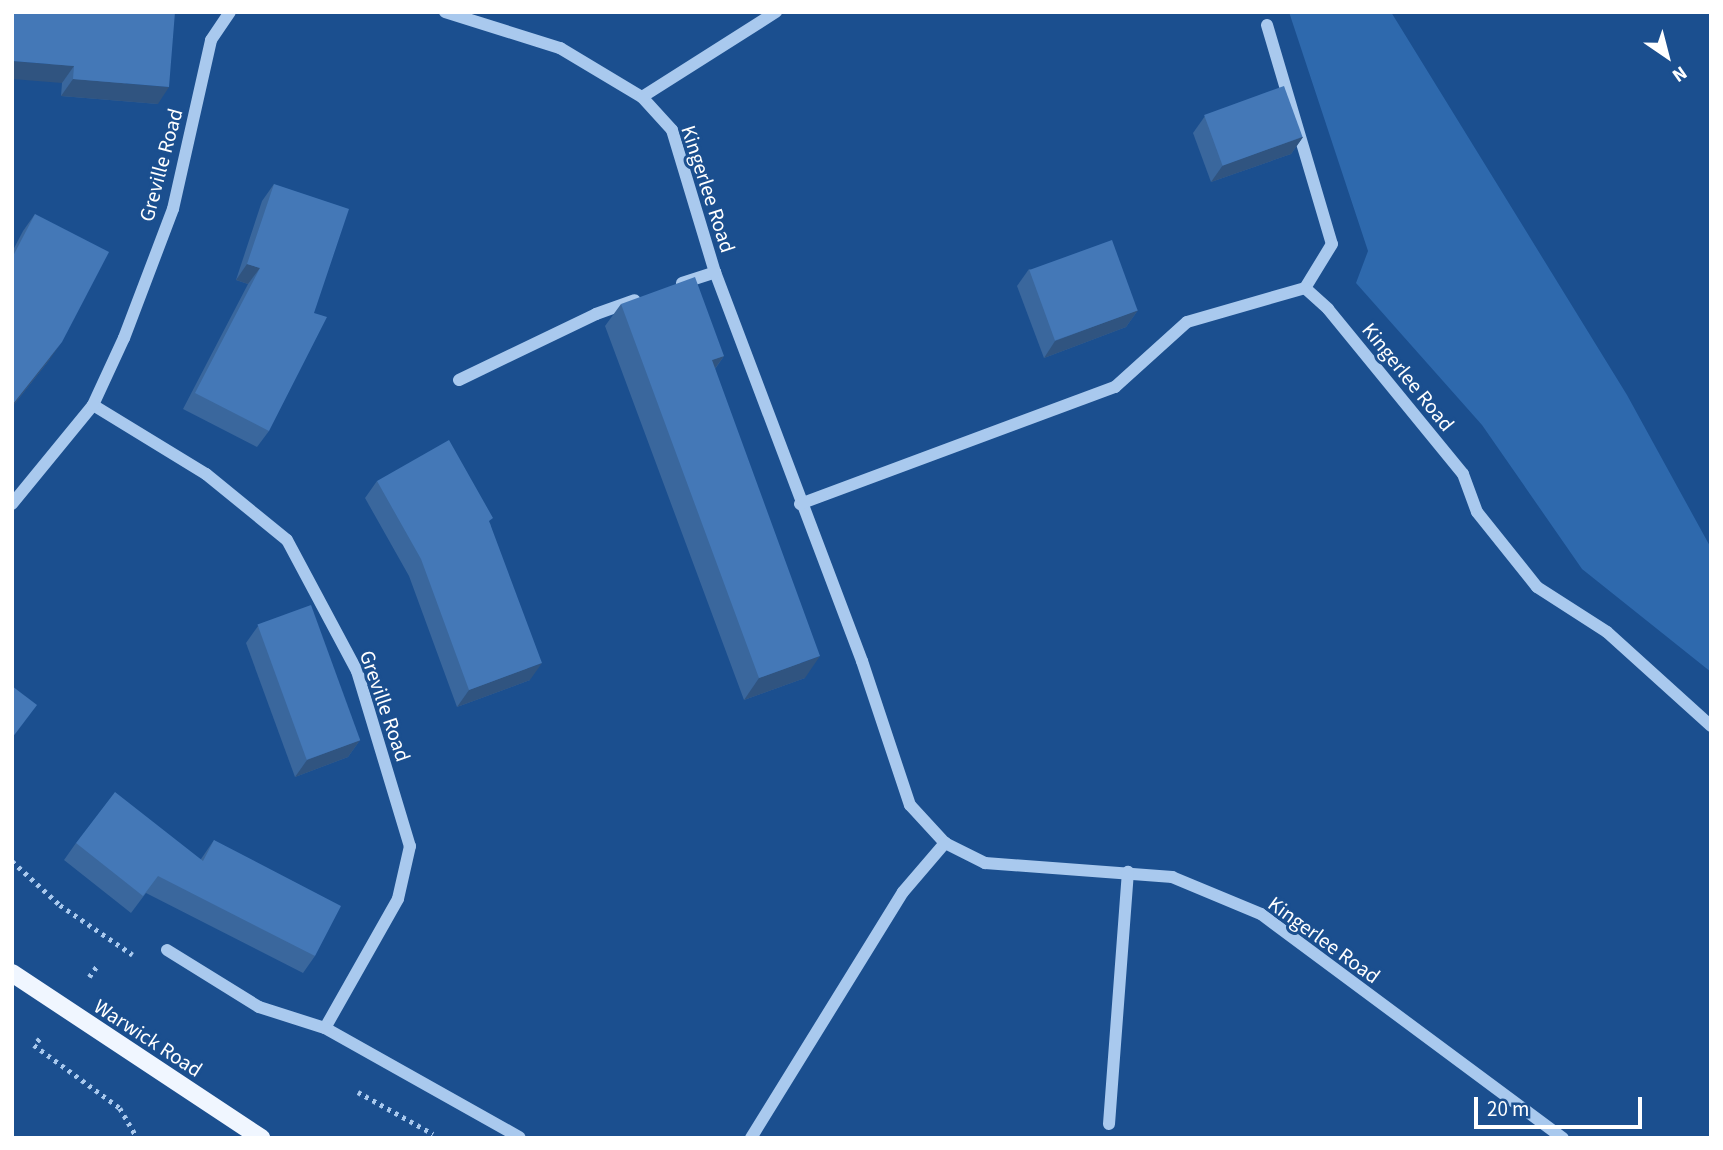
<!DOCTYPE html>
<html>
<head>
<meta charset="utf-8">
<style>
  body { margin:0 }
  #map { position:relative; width:1723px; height:1150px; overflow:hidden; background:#1b4f8f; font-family:"Source Sans 3",sans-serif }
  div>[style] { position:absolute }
  .green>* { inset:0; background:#2e69ad }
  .path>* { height:4.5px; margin-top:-2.25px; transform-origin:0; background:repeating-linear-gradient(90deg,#a9c9ee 0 3.5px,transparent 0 8.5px) }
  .minor>* { height:12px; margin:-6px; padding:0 6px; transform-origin:6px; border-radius:6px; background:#a9c9ee }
  .major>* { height:18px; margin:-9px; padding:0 9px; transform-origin:9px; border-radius:9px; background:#f0f6ff }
  .wall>* { inset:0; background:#3a679d }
  .shaded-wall>* { inset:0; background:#305480 }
  .building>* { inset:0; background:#4478b7; transform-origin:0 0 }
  span { translate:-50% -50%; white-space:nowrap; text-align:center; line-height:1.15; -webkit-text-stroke:6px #1b4f8f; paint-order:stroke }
  .street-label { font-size:21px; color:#fff }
  .frame { position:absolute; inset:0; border:14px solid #fff; pointer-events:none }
  .north { position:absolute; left:1632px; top:21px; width:70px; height:70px; -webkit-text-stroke:5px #1b4f8f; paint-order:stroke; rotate:145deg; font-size:19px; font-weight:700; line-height:28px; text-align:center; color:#fff }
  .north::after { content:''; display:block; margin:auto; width:24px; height:32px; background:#fff; clip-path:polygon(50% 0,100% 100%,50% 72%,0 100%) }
  .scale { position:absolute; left:1474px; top:1097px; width:168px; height:32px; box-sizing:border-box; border:4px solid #fff; border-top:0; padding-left:9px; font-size:21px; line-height:24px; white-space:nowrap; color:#fff; -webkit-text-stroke:5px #1b4f8f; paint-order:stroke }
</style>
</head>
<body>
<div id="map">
  <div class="green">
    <i style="clip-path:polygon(1289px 12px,1391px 12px,1627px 395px,1711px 548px,1711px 672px,1582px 569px,1482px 425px,1356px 283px,1368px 251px)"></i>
  </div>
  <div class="path">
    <i style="left:12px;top:861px;width:65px;rotate:42.5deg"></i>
    <i style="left:60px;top:905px;width:88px;rotate:34.4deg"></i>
    <i style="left:89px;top:977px;width:14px;rotate:-54deg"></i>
    <i style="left:40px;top:1039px;width:8px;rotate:135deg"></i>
    <i style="left:34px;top:1045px;width:107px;rotate:36.2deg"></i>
    <i style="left:120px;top:1108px;width:34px;rotate:60deg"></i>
    <i style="left:358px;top:1092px;width:86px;rotate:29.2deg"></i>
  </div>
  <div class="minor">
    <i style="left:445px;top:12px;width:121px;rotate:17.4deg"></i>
    <i style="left:560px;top:48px;width:96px;rotate:30.9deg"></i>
    <i style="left:642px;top:97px;width:45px;rotate:47.7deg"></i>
    <i style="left:672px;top:130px;width:148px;rotate:73.2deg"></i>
    <i style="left:715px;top:272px;width:416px;rotate:69.3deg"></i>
    <i style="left:862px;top:661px;width:152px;rotate:71.6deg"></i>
    <i style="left:910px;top:805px;width:52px;rotate:47.4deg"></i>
    <i style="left:945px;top:843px;width:45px;rotate:26.6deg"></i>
    <i style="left:985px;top:863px;width:188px;rotate:4.3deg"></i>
    <i style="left:1172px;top:877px;width:96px;rotate:22.6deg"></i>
    <i style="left:1261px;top:914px;width:376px;rotate:36.6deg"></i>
    <i style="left:1267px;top:25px;width:228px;rotate:73.5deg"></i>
    <i style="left:1332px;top:244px;width:52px;rotate:121.5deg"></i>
    <i style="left:642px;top:97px;width:159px;rotate:-32.4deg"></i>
    <i style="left:682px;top:283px;width:35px;rotate:-18deg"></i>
    <i style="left:459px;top:380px;width:152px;rotate:-25.7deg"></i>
    <i style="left:596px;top:314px;width:41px;rotate:-19.7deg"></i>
    <i style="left:93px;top:405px;width:132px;rotate:31.4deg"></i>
    <i style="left:206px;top:474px;width:104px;rotate:39.2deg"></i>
    <i style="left:287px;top:540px;width:149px;rotate:61.9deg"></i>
    <i style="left:357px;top:671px;width:183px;rotate:73.2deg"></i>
    <i style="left:410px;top:846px;width:54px;rotate:102.8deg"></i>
    <i style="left:398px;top:899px;width:148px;rotate:119.5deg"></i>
    <i style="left:325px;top:1028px;width:223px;rotate:29.3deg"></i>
    <i style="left:12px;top:504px;width:128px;rotate:-50.7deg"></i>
    <i style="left:93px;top:405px;width:74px;rotate:-65.2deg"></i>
    <i style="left:124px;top:338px;width:138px;rotate:-69.2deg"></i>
    <i style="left:173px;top:209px;width:173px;rotate:-77.3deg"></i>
    <i style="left:211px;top:40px;width:34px;rotate:-56deg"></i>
    <i style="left:800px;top:504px;width:336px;rotate:-20.4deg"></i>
    <i style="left:1115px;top:387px;width:97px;rotate:-42.1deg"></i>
    <i style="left:1187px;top:322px;width:123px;rotate:-16.1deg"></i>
    <i style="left:1305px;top:288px;width:31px;rotate:42deg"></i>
    <i style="left:1328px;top:309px;width:213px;rotate:50.7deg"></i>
    <i style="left:1463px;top:474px;width:40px;rotate:69.8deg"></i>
    <i style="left:1477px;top:512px;width:96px;rotate:51.3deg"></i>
    <i style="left:1537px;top:587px;width:83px;rotate:32.7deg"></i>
    <i style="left:1607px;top:632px;width:140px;rotate:42.1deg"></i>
    <i style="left:167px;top:950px;width:108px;rotate:31.8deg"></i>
    <i style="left:259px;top:1007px;width:69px;rotate:17.7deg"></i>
    <i style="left:1109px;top:1124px;width:253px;rotate:-85.7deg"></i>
    <i style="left:751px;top:1138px;width:289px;rotate:-58.3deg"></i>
    <i style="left:903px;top:892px;width:65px;rotate:-49.4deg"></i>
  </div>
  <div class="major">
    <i style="left:12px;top:973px;width:299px;rotate:33.5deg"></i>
  </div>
  <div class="wall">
    <i style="clip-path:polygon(12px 12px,158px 104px,61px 96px,62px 83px)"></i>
    <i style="clip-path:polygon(1205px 116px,1303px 137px,1291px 154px,1211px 182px,1193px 133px)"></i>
    <i style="clip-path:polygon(274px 184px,269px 431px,257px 447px,183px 409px,248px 284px,236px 280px,262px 201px)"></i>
    <i style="clip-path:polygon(35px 214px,50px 359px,12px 407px,12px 252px,23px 231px)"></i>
    <i style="clip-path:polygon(1029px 269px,1138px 310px,1126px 327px,1044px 358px,1017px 286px)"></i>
    <i style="clip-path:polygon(621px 304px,724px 356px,715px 369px,805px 678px,744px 700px,605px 326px)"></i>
    <i style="clip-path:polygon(377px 481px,490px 523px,530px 680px,457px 707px,409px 576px,365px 498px)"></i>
    <i style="clip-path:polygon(258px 626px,360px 740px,348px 757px,295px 777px,246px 643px)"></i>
    <i style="clip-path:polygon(214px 840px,315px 956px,303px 973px,146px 893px,131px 913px,64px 860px,76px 843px,201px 859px)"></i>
  </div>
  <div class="shaded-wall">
    <i style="clip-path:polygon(12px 61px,74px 66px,62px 83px,12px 79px)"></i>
    <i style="clip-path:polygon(73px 79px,169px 87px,158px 104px,61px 96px)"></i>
    <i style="clip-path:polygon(1303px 137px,1291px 154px,1211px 182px,1223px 165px)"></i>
    <i style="clip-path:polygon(247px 264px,260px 268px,248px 284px,236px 280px)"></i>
    <i style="clip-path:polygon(1138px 310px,1126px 327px,1044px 358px,1055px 341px)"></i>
    <i style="clip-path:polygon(62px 342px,50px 359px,12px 407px,12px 405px)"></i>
    <i style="clip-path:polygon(724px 356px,708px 378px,712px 360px)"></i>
    <i style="clip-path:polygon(820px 656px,805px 678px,744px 700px,759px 678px)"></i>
    <i style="clip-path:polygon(542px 663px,530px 680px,457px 707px,469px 690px)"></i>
    <i style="clip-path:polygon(360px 740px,348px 757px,295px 777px,307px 760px)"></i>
  </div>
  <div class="building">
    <i style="clip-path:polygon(12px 12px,175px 12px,169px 87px,73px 79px,74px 66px,12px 61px)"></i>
    <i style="left:1284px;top:86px;width:54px;height:85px;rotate:70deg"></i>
    <i style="clip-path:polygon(274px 184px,349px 209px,314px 313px,327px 317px,269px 431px,195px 393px,260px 268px,247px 264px)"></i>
    <i style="clip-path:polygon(35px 214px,109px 252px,62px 342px,12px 405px,12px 258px)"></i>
    <i style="left:1112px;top:240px;width:75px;height:88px;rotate:70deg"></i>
    <i style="clip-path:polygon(695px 277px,724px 356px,712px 360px,820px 656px,759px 678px,621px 304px)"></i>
    <i style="clip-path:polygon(449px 440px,493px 518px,489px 521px,542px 663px,469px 690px,421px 559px,377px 481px)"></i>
    <i style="left:311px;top:605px;width:144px;height:57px;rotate:70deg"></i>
    <i style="clip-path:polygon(12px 686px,37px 705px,12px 738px)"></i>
    <i style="clip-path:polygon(115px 792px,203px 861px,214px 840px,341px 906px,315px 956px,158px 876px,143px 896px,76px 843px)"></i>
  </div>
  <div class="street-label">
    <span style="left:161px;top:165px;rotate:-75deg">Greville Road</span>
    <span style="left:708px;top:189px;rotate:72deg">Kingerlee Road</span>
    <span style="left:1408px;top:377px;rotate:51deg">Kingerlee Road</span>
    <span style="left:385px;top:706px;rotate:71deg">Greville Road</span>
    <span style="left:1324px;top:940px;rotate:36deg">Kingerlee Road</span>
    <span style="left:148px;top:1038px;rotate:33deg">Warwick Road</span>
  </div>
  <div class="frame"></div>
  <div class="north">N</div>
  <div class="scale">20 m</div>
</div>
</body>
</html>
